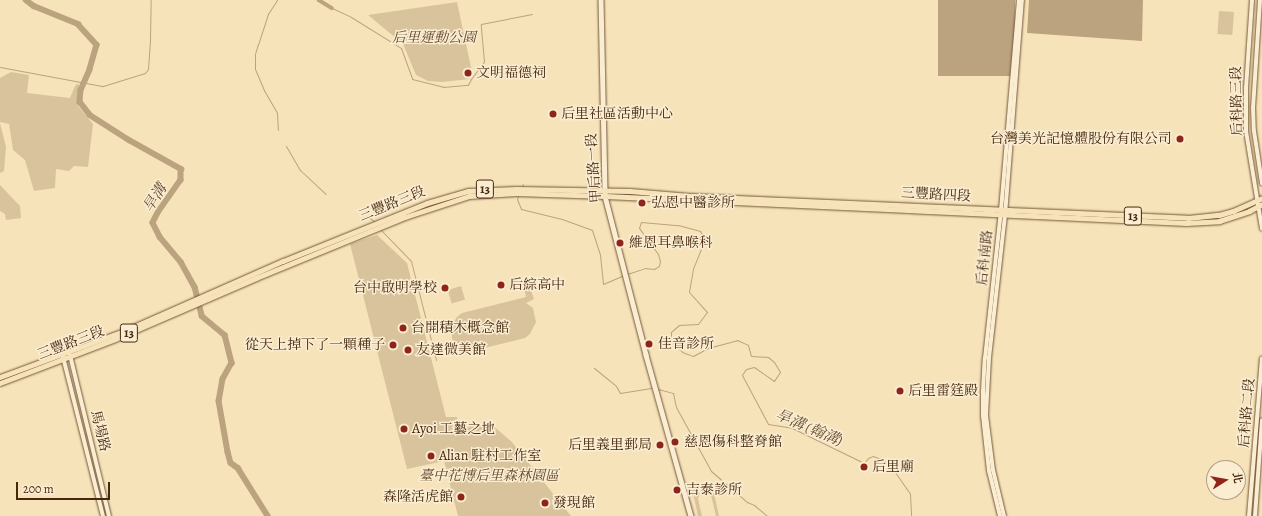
<!DOCTYPE html>
<html>
<head>
<meta charset="utf-8">
<style>
  body { margin:0 }
  #map { position:relative; width:1262px; height:516px; overflow:hidden; background:#f7e3b9; font-family:Alegreya,"Noto Serif TC",serif }
  div>[style] { position:absolute }
  .green>* { inset:0; background:#d9c39c; transform-origin:0 0 }
  .water>* { inset:0; background:#bba37f; transform-origin:0 0 }
  .stream>* { height:1px; margin:-0.5px; padding:0 0.5px; transform-origin:0.5px; border-radius:0.5px; background:#bba37f }
  .canal>* { height:3.5px; margin:-1.75px; padding:0 1.75px; transform-origin:1.75px; border-radius:1.75px; background:#bba37f }
  .river>* { height:5.5px; margin:-2.75px; padding:0 2.75px; transform-origin:2.75px; border-radius:2.75px; background:#bba37f }
  .roads { filter:drop-shadow(0 0 1px #725739) drop-shadow(0 0 1px #725739) }
  .tertiary>* { height:4px; margin:-2px; padding:0 2px; transform-origin:2px; border-radius:2px; background:#faedd2 }
  .secondary>* { height:4.5px; margin:-2.25px; padding:0 2.25px; transform-origin:2.25px; border-radius:2.25px; background:#faedd2 }
  .primary>* { height:5px; margin:-2.5px; padding:0 2.5px; transform-origin:2.5px; border-radius:2.5px; background:#f7e3b9 }
  .dots>* { width:11px; height:11px; translate:-50% -50%; box-sizing:border-box; border:2px solid #faedd2; border-radius:50% }
  span { translate:-50% -50%; white-space:nowrap; text-align:center; line-height:1.15; -webkit-text-stroke:3px #faedd2; paint-order:stroke }
  .shield-label span { padding:1px 3px; background:#faedd2; border:1px solid; border-radius:3px; -webkit-text-stroke-width:0 }
  .shield-label { font-size:13px; color:#46280e; font-weight:700 }
  .park-label { font-size:14px; color:#63472a; font-style:italic }
  .poi-label { font-size:14px; color:#46280e }
  .left { translate:0 -50%; text-align:left }
  .right { translate:-100% -50%; text-align:right }
  .street-label { font-size:14px; color:#46280e }
  .water-label { font-size:15px; color:#694d30; font-style:italic }
  .north { position:absolute; left:1206px; top:460px; width:40px; height:40px; box-sizing:border-box; background:#faedd2; border:1px solid #b29e84; border-radius:50%; rotate:79deg; font-size:11px; font-weight:700; line-height:16px; text-align:center; color:#46280e }
  .north::after { content:''; display:block; margin:auto; width:14px; height:18px; background:#8f2418; clip-path:polygon(50% 0,100% 100%,50% 72%,0 100%) }
  .scale { position:absolute; left:16px; top:482px; width:94px; height:18px; box-sizing:border-box; border:2px solid #46280e; border-top:0; padding-left:5px; font-size:12px; line-height:14px; white-space:nowrap; color:#46280e; -webkit-text-stroke:3px #faedd2; paint-order:stroke }
</style>
</head>
<body>
<div id="map">
  <div class="green">
    <i style="clip-path:polygon(457px 2px,472px 72px,470px 79px,442px 82px,428px 81px,416px 75px,403px 44px,368px 15px)"></i>
    <i style="left:1219px;top:11px;width:15px;height:23px;rotate:4deg"></i>
    <i style="clip-path:polygon(11px 72px,29px 75px,27px 93px,70px 98px,75px 86px,78px 83px,81px 96px,77px 100px,78px 106px,93px 124px,88px 167px,74px 166px,69px 171px,56px 169px,55px 188px,34px 191px,25px 160px,13px 150px,9px 124px,0 122px,0 78px)"></i>
    <i style="clip-path:polygon(0 123px,6px 147px,4px 171px,0 173px)"></i>
    <i style="clip-path:polygon(0 185px,20px 206px,21px 218px,6px 220px,5px 214px,0 211px)"></i>
    <i style="clip-path:polygon(377px 235px,407px 263px,446px 417px,457px 417px,458px 427px,492px 425px,511px 441px,571px 516px,458px 516px,444px 461px,407px 469px,350px 244px)"></i>
    <i style="left:461px;top:286px;width:14px;height:14px;rotate:73deg"></i>
    <i style="clip-path:polygon(530px 287px,534px 299px,526px 303px,533px 308px,536px 322px,530px 334px,525px 338px,472px 351px,460px 348px,455px 344px,452px 339px,451px 327px,457px 317px,462px 313px,526px 297px,524px 289px)"></i>
    <i style="clip-path:polygon(703px 488px,709px 489px,714px 493px,719px 516px,716px 516px,711px 495px,704px 492px,700px 493px,698px 499px,702px 516px,698px 516px,693px 493px,695px 492px,696px 494px)"></i>
  </div>
  <div class="water">
    <i style="left:938px;top:0;width:77px;height:76px"></i>
    <i style="clip-path:polygon(1029px 0,1143px 0,1142px 41px,1027px 33px)"></i>
  </div>
  <div class="stream">
    <i style="left:277px;top:0;width:17px;rotate:123deg"></i>
    <i style="left:268px;top:14px;width:32px;rotate:108deg"></i>
    <i style="left:258px;top:44px;width:10px;rotate:107deg"></i>
    <i style="left:255px;top:54px;width:15px;rotate:90deg"></i>
    <i style="left:255px;top:69px;width:25px;rotate:67deg"></i>
    <i style="left:265px;top:92px;width:24px;rotate:60deg"></i>
    <i style="left:277px;top:113px;width:17px;rotate:87deg"></i>
    <i style="left:332px;top:8px;width:21px;rotate:25deg"></i>
    <i style="left:351px;top:17px;width:59px;rotate:31.8deg"></i>
    <i style="left:401px;top:48px;width:33px;rotate:70deg"></i>
    <i style="left:412px;top:79px;width:32px;rotate:14deg"></i>
    <i style="left:443px;top:87px;width:25px;rotate:-5deg"></i>
    <i style="left:468px;top:85px;width:7px;rotate:-63deg"></i>
    <i style="left:471px;top:79px;width:21px;rotate:-53deg"></i>
    <i style="left:484px;top:62px;width:38px;rotate:-95deg"></i>
    <i style="left:481px;top:24px;width:52px;rotate:-11.1deg"></i>
    <i style="left:0;top:67px;width:105px;rotate:10.5deg"></i>
    <i style="left:103px;top:86px;width:44px;rotate:-17.2deg"></i>
    <i style="left:145px;top:73px;width:5px;rotate:-53deg"></i>
    <i style="left:148px;top:69px;width:30px;rotate:-86deg"></i>
    <i style="left:150px;top:39px;width:39px;rotate:-89deg"></i>
    <i style="left:286px;top:146px;width:28px;rotate:60deg"></i>
    <i style="left:300px;top:170px;width:35px;rotate:43deg"></i>
    <i style="left:522px;top:187px;width:3px;rotate:-72deg"></i>
    <i style="left:518px;top:196px;width:3px;rotate:108deg"></i>
    <i style="left:517px;top:199px;width:11px;rotate:68deg"></i>
    <i style="left:521px;top:209px;width:42px;rotate:13.7deg"></i>
    <i style="left:562px;top:219px;width:32px;rotate:20deg"></i>
    <i style="left:592px;top:230px;width:26px;rotate:72deg"></i>
    <i style="left:600px;top:255px;width:29px;rotate:84deg"></i>
    <i style="left:603px;top:284px;width:23px;rotate:-23deg"></i>
    <i style="left:367px;top:216px;width:9px;rotate:36deg"></i>
    <i style="left:381px;top:230px;width:43px;rotate:45.9deg"></i>
    <i style="left:411px;top:261px;width:102px;rotate:75.8deg"></i>
    <i style="left:627px;top:274px;width:19px;rotate:-18deg"></i>
    <i style="left:645px;top:268px;width:9px;rotate:6deg"></i>
    <i style="left:654px;top:269px;width:6px;rotate:-31deg"></i>
    <i style="left:659px;top:266px;width:5px;rotate:-79deg"></i>
    <i style="left:660px;top:261px;width:7px;rotate:-106deg"></i>
    <i style="left:658px;top:254px;width:32px;rotate:-126deg"></i>
    <i style="left:639px;top:228px;width:6px;rotate:-72deg"></i>
    <i style="left:641px;top:222px;width:37px;rotate:5deg"></i>
    <i style="left:678px;top:225px;width:23px;rotate:15deg"></i>
    <i style="left:700px;top:231px;width:9px;rotate:58deg"></i>
    <i style="left:705px;top:239px;width:32px;rotate:112deg"></i>
    <i style="left:693px;top:269px;width:23px;rotate:100deg"></i>
    <i style="left:689px;top:292px;width:27px;rotate:48deg"></i>
    <i style="left:707px;top:312px;width:15px;rotate:127deg"></i>
    <i style="left:698px;top:324px;width:19px;rotate:177deg"></i>
    <i style="left:679px;top:325px;width:11px;rotate:139deg"></i>
    <i style="left:671px;top:332px;width:8px;rotate:90deg"></i>
    <i style="left:671px;top:340px;width:16px;rotate:47deg"></i>
    <i style="left:682px;top:352px;width:12px;rotate:20deg"></i>
    <i style="left:693px;top:356px;width:17px;rotate:-28deg"></i>
    <i style="left:708px;top:348px;width:30px;rotate:-15deg"></i>
    <i style="left:737px;top:340px;width:12px;rotate:24deg"></i>
    <i style="left:748px;top:345px;width:11px;rotate:75deg"></i>
    <i style="left:751px;top:356px;width:17px;rotate:3deg"></i>
    <i style="left:768px;top:357px;width:8px;rotate:40deg"></i>
    <i style="left:774px;top:362px;width:12px;rotate:59deg"></i>
    <i style="left:780px;top:372px;width:11px;rotate:124deg"></i>
    <i style="left:774px;top:381px;width:24px;rotate:-145deg"></i>
    <i style="left:754px;top:367px;width:8px;rotate:166deg"></i>
    <i style="left:746px;top:369px;width:7px;rotate:124deg"></i>
    <i style="left:742px;top:375px;width:55px;rotate:62deg"></i>
    <i style="left:768px;top:424px;width:24px;rotate:9deg"></i>
    <i style="left:792px;top:428px;width:80px;rotate:25.9deg"></i>
    <i style="left:864px;top:463px;width:6px;rotate:-51deg"></i>
    <i style="left:868px;top:458px;width:5px;rotate:-22deg"></i>
    <i style="left:873px;top:456px;width:11px;rotate:22deg"></i>
    <i style="left:883px;top:460px;width:9px;rotate:36deg"></i>
    <i style="left:890px;top:465px;width:35px;rotate:55deg"></i>
    <i style="left:910px;top:494px;width:22px;rotate:87deg"></i>
    <i style="left:594px;top:368px;width:28px;rotate:39deg"></i>
    <i style="left:616px;top:386px;width:8px;rotate:60deg"></i>
    <i style="left:620px;top:393px;width:33px;rotate:-9deg"></i>
    <i style="left:658px;top:389px;width:16px;rotate:15deg"></i>
    <i style="left:673px;top:393px;width:14px;rotate:78deg"></i>
    <i style="left:676px;top:407px;width:73px;rotate:61.3deg"></i>
    <i style="left:711px;top:471px;width:48px;rotate:40.7deg"></i>
    <i style="left:747px;top:502px;width:8px;rotate:23deg"></i>
    <i style="left:754px;top:505px;width:17px;rotate:40deg"></i>
  </div>
  <div class="canal">
    <i style="left:319px;top:0;width:15px;rotate:32deg"></i>
  </div>
  <div class="river">
    <i style="left:26px;top:0;width:10px;rotate:37deg"></i>
    <i style="left:34px;top:6px;width:48px;rotate:22.2deg"></i>
    <i style="left:78px;top:24px;width:28px;rotate:48deg"></i>
    <i style="left:97px;top:45px;width:26px;rotate:106deg"></i>
    <i style="left:90px;top:70px;width:22px;rotate:114deg"></i>
    <i style="left:81px;top:90px;width:12px;rotate:95deg"></i>
    <i style="left:80px;top:102px;width:16px;rotate:52deg"></i>
    <i style="left:90px;top:115px;width:46px;rotate:32.7deg"></i>
    <i style="left:129px;top:140px;width:60px;rotate:29.1deg"></i>
    <i style="left:181px;top:169px;width:11px;rotate:90deg"></i>
    <i style="left:181px;top:180px;width:38px;rotate:125deg"></i>
    <i style="left:159px;top:211px;width:13px;rotate:117deg"></i>
    <i style="left:153px;top:223px;width:16px;rotate:63deg"></i>
    <i style="left:160px;top:237px;width:33px;rotate:50deg"></i>
    <i style="left:181px;top:262px;width:29px;rotate:61deg"></i>
    <i style="left:195px;top:287px;width:30px;rotate:76deg"></i>
    <i style="left:202px;top:316px;width:30px;rotate:40deg"></i>
    <i style="left:225px;top:335px;width:29px;rotate:76deg"></i>
    <i style="left:232px;top:363px;width:18px;rotate:119deg"></i>
    <i style="left:223px;top:379px;width:22px;rotate:100deg"></i>
    <i style="left:219px;top:401px;width:52px;rotate:80deg"></i>
    <i style="left:228px;top:452px;width:11px;rotate:75deg"></i>
    <i style="left:231px;top:463px;width:9px;rotate:36deg"></i>
    <i style="left:238px;top:468px;width:57px;rotate:58deg"></i>
  </div>
  <div class="roads">
    <div class="tertiary">
      <i style="left:1252px;top:0;width:88px;rotate:93.9deg"></i>
      <i style="left:1246px;top:88px;width:43px;rotate:90deg"></i>
      <i style="left:1246px;top:131px;width:99px;rotate:80.7deg"></i>
      <i style="left:1260px;top:0;width:107px;rotate:93.7deg"></i>
      <i style="left:1253px;top:107px;width:24px;rotate:88deg"></i>
      <i style="left:1254px;top:131px;width:53px;rotate:81.3deg"></i>
      <i style="left:70px;top:355px;width:166px;rotate:76.4deg"></i>
      <i style="left:63px;top:357px;width:164px;rotate:75.9deg"></i>
      <i style="left:1000px;top:516px;width:46px;rotate:-103.7deg"></i>
      <i style="left:989px;top:471px;width:55px;rotate:-96.2deg"></i>
      <i style="left:983px;top:416px;width:25px;rotate:-90deg"></i>
      <i style="left:983px;top:391px;width:33px;rotate:-87deg"></i>
      <i style="left:985px;top:358px;width:149px;rotate:-83.8deg"></i>
      <i style="left:1001px;top:210px;width:211px;rotate:-85.1deg"></i>
      <i style="left:1004px;top:516px;width:47px;rotate:-103.4deg"></i>
      <i style="left:993px;top:470px;width:55px;rotate:-97.3deg"></i>
      <i style="left:986px;top:415px;width:57px;rotate:-87deg"></i>
      <i style="left:989px;top:358px;width:144px;rotate:-83.6deg"></i>
      <i style="left:1005px;top:215px;width:216px;rotate:-85.5deg"></i>
      <i style="left:1249px;top:516px;width:158px;rotate:-85.3deg"></i>
      <i style="left:1255px;top:516px;width:96px;rotate:-85.8deg"></i>
    </div>
    <div class="secondary">
      <i style="left:601px;top:0;width:196px;rotate:88.8deg"></i>
      <i style="left:605px;top:196px;width:164px;rotate:75.5deg"></i>
      <i style="left:646px;top:355px;width:167px;rotate:74.4deg"></i>
    </div>
    <div class="primary">
      <i style="left:0;top:377px;width:132px;rotate:-20.4deg"></i>
      <i style="left:124px;top:331px;width:174px;rotate:-23.8deg"></i>
      <i style="left:283px;top:261px;width:155px;rotate:-21.9deg"></i>
      <i style="left:427px;top:203px;width:43px;rotate:-16.3deg"></i>
      <i style="left:468px;top:191px;width:48px;rotate:-2.4deg"></i>
      <i style="left:516px;top:189px;width:114px;rotate:1deg"></i>
      <i style="left:630px;top:191px;width:60px;rotate:4.8deg"></i>
      <i style="left:690px;top:196px;width:498px;rotate:2.5deg"></i>
      <i style="left:1188px;top:218px;width:31px;rotate:-6deg"></i>
      <i style="left:1219px;top:215px;width:15px;rotate:-16deg"></i>
      <i style="left:1233px;top:211px;width:32px;rotate:-24deg"></i>
      <i style="left:0;top:383px;width:123px;rotate:-20.9deg"></i>
      <i style="left:115px;top:339px;width:154px;rotate:-23.4deg"></i>
      <i style="left:256px;top:278px;width:161px;rotate:-22.3deg"></i>
      <i style="left:405px;top:217px;width:67px;rotate:-18.2deg"></i>
      <i style="left:469px;top:196px;width:47px;rotate:-3.7deg"></i>
      <i style="left:516px;top:193px;width:89px;rotate:1.9deg"></i>
      <i style="left:605px;top:196px;width:582px;rotate:2.66deg"></i>
      <i style="left:1186px;top:223px;width:33px;rotate:-3deg"></i>
      <i style="left:1219px;top:221px;width:32px;rotate:-18deg"></i>
      <i style="left:1249px;top:211px;width:15px;rotate:-28deg"></i>
    </div>
  </div>
  <div class="dots">
    <i style="left:468px;top:73px;background:#8f2418"></i>
    <i style="left:553px;top:114px;background:#8f2418"></i>
    <i style="left:1180px;top:139px;background:#8f2418"></i>
    <i style="left:642px;top:203px;background:#8f2418"></i>
    <i style="left:620px;top:243px;background:#8f2418"></i>
    <i style="left:501px;top:285px;background:#8f2418"></i>
    <i style="left:445px;top:288px;background:#8f2418"></i>
    <i style="left:403px;top:328px;background:#8f2418"></i>
    <i style="left:649px;top:344px;background:#8f2418"></i>
    <i style="left:393px;top:345px;background:#8f2418"></i>
    <i style="left:408px;top:350px;background:#8f2418"></i>
    <i style="left:900px;top:391px;background:#8f2418"></i>
    <i style="left:404px;top:429px;background:#8f2418"></i>
    <i style="left:675px;top:442px;background:#8f2418"></i>
    <i style="left:660px;top:445px;background:#8f2418"></i>
    <i style="left:431px;top:456px;background:#8f2418"></i>
    <i style="left:864px;top:467px;background:#8f2418"></i>
    <i style="left:677px;top:490px;background:#8f2418"></i>
    <i style="left:461px;top:497px;background:#8f2418"></i>
    <i style="left:545px;top:503px;background:#8f2418"></i>
  </div>
  <div class="shield-label">
    <span style="left:485px;top:189px">13</span>
    <span style="left:1133px;top:216px">13</span>
    <span style="left:129px;top:333px">13</span>
  </div>
  <div class="park-label">
    <span style="left:434px;top:38px">后里運動公園</span>
    <span style="left:489px;top:476px">臺中花博后里森林園區</span>
  </div>
  <div class="poi-label">
    <span class="left" style="left:476px;top:73px">文明福德祠</span>
    <span class="left" style="left:561px;top:114px">后里社區活動中心</span>
    <span class="right" style="left:1172px;top:139px">台灣美光記憶體股份有限公司</span>
    <span class="left" style="left:651px;top:203px">弘恩中醫診所</span>
    <span class="left" style="left:629px;top:243px">維恩耳鼻喉科</span>
    <span class="left" style="left:509px;top:285px">后綜高中</span>
    <span class="right" style="left:437px;top:288px">台中啟明學校</span>
    <span class="left" style="left:411px;top:328px">台開積木概念館</span>
    <span class="left" style="left:658px;top:344px">佳音診所</span>
    <span class="right" style="left:385px;top:345px">從天上掉下了一顆種子</span>
    <span class="left" style="left:416px;top:350px">友達微美館</span>
    <span class="left" style="left:908px;top:391px">后里雷筳殿</span>
    <span class="left" style="left:412px;top:429px">Ayoi 工藝之地</span>
    <span class="left" style="left:684px;top:442px">慈恩傷科整脊館</span>
    <span class="right" style="left:652px;top:445px">后里義里郵局</span>
    <span class="left" style="left:439px;top:456px">Alian 駐村工作室</span>
    <span class="left" style="left:872px;top:467px">后里廟</span>
    <span class="left" style="left:686px;top:490px">吉泰診所</span>
    <span class="right" style="left:453px;top:497px">森隆活虎館</span>
    <span class="left" style="left:553px;top:503px">發現館</span>
  </div>
  <div class="street-label">
    <span style="left:1237px;top:101px;rotate:-91deg">后科路三段</span>
    <span style="left:594px;top:168px;rotate:-94deg">甲后路一段</span>
    <span style="left:936px;top:195px;rotate:3deg">三豐路四段</span>
    <span style="left:392px;top:204px;rotate:-22deg">三豐路三段</span>
    <span style="left:985px;top:258px;rotate:-84deg">后科南路</span>
    <span style="left:71px;top:343px;rotate:-21deg">三豐路三段</span>
    <span style="left:1247px;top:413px;rotate:-85deg">后科路二段</span>
    <span style="left:100px;top:431px;rotate:76deg">馬場路</span>
  </div>
  <div class="water-label">
    <span style="left:155px;top:198px;rotate:-57deg">旱溝</span>
    <span style="left:809px;top:428px;rotate:23deg">旱溝 (翰溝)</span>
  </div>
  <div class="north">北</div>
  <div class="scale">200 m</div>
</div>
</body>
</html>
